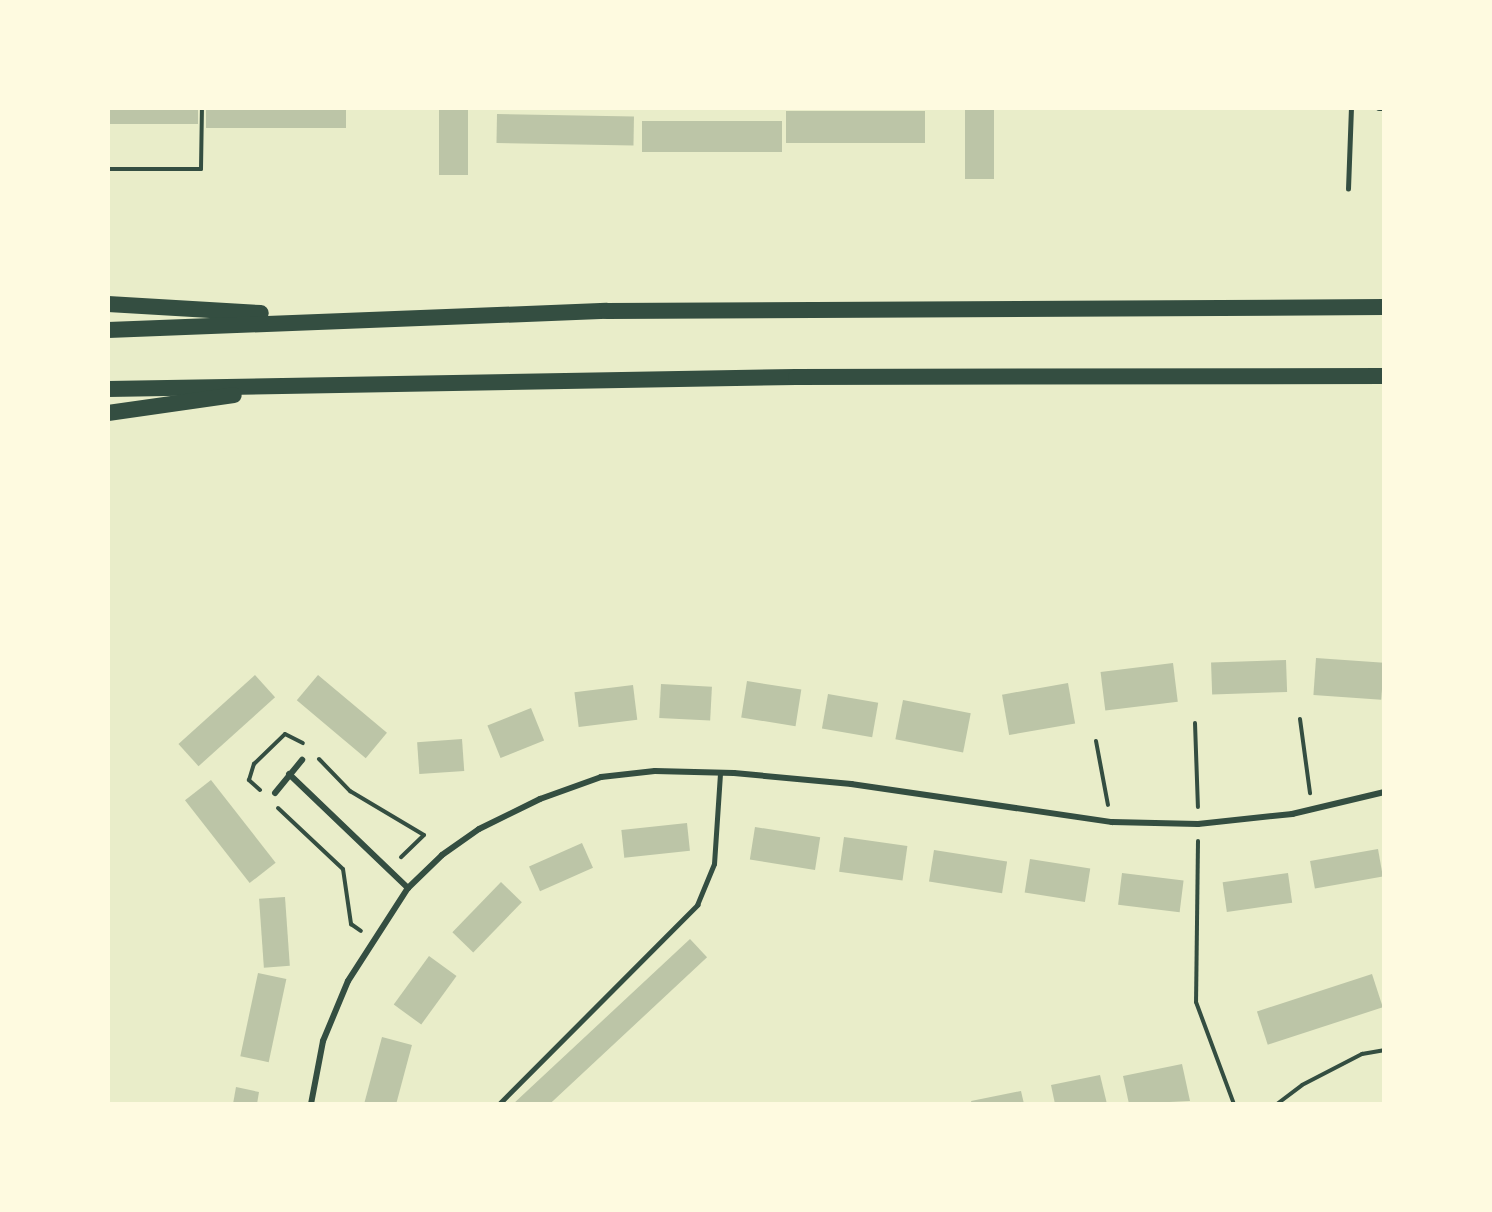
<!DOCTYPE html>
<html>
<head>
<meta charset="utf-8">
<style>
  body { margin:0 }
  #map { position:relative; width:1492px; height:1212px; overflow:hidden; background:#e9edc9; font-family:"Open Sans",sans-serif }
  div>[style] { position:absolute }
  .building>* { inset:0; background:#bcc5a7; transform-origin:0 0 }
  .path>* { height:4px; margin:-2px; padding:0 2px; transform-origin:2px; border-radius:2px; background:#344e41 }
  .service>* { height:4.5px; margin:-2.25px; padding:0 2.25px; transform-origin:2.25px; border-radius:2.25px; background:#344e41 }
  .minor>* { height:6px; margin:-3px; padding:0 3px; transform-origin:3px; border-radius:3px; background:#344e41 }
  .trunk>* { height:16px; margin:-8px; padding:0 8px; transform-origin:8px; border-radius:8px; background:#344e41 }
  span { translate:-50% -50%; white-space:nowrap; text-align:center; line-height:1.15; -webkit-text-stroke:6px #fefae0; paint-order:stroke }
  .frame { position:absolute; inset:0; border:110px solid #fefae0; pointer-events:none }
</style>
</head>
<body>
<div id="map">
  <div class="building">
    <i style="left:108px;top:108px;width:90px;height:16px"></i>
    <i style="left:206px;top:108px;width:140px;height:20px"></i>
    <i style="left:439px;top:108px;width:29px;height:67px"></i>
    <i style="left:965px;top:108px;width:29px;height:71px"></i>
    <i style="left:786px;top:111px;width:139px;height:32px"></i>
    <i style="left:497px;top:114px;width:137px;height:29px;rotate:1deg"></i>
    <i style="left:642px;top:121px;width:140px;height:31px"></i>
    <i style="left:1316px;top:658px;width:68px;height:37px;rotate:4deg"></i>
    <i style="left:1286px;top:660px;width:32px;height:75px;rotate:88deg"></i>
    <i style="left:1173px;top:663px;width:39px;height:73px;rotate:83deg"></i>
    <i style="left:255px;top:675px;width:30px;height:103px;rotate:48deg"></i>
    <i style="left:318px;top:675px;width:90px;height:33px;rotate:40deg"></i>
    <i style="left:747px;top:681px;width:55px;height:37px;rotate:9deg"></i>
    <i style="left:1068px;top:683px;width:41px;height:67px;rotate:80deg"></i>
    <i style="left:661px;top:684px;width:51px;height:34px;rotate:3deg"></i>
    <i style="left:633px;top:685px;width:35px;height:59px;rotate:83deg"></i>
    <i style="left:828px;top:694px;width:51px;height:35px;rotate:10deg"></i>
    <i style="left:903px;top:700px;width:69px;height:40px;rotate:11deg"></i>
    <i style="left:531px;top:708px;width:35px;height:47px;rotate:68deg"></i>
    <i style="left:462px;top:739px;width:32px;height:45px;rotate:86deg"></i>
    <i style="left:211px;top:780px;width:105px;height:33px;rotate:52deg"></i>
    <i style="left:687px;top:823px;width:28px;height:66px;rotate:84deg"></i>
    <i style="left:755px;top:827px;width:66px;height:33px;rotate:9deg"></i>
    <i style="left:844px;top:837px;width:64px;height:35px;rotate:8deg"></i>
    <i style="left:582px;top:843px;width:27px;height:58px;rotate:66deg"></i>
    <i style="left:1378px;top:849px;width:28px;height:69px;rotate:80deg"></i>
    <i style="left:934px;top:850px;width:74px;height:32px;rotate:9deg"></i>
    <i style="left:1030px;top:859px;width:61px;height:34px;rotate:9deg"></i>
    <i style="left:1122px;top:873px;width:62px;height:32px;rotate:7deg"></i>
    <i style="left:1288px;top:873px;width:30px;height:66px;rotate:82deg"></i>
    <i style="left:501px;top:882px;width:29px;height:70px;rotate:44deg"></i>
    <i style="left:285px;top:897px;width:69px;height:26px;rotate:86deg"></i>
    <i style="left:690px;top:939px;width:25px;height:239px;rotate:47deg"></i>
    <i style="left:429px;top:956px;width:34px;height:60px;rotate:36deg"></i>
    <i style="left:258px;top:973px;width:29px;height:85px;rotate:12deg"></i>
    <i style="left:1372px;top:974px;width:35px;height:121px;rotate:72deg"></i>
    <i style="left:382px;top:1037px;width:31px;height:69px;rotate:15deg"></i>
    <i style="clip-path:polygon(1182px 1064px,1190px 1101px,1129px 1104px,1123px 1076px)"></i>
    <i style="clip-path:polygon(1100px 1075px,1107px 1104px,1055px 1104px,1051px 1085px)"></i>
    <i style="clip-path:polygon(236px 1087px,259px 1092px,257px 1104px,233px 1104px)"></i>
    <i style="clip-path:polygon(1021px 1091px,1024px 1104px,972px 1104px,971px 1101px)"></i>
  </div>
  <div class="path">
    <i style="left:108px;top:169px;width:93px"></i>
    <i style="left:201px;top:169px;width:61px;rotate:-89.1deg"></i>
    <i style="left:1300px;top:719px;width:75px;rotate:82.3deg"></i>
    <i style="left:1195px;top:723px;width:84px;rotate:88deg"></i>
    <i style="left:1096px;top:741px;width:65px;rotate:79.4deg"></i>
    <i style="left:319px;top:759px;width:45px;rotate:45.9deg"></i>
    <i style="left:350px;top:791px;width:86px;rotate:30.7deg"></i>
    <i style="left:424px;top:835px;width:32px;rotate:136deg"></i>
    <i style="left:260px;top:790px;width:15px;rotate:-138deg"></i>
    <i style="left:249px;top:780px;width:17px;rotate:-73deg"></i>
    <i style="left:254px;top:764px;width:43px;rotate:-44.1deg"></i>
    <i style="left:285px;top:734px;width:20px;rotate:27deg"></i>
    <i style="left:278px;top:808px;width:89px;rotate:43.2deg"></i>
    <i style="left:343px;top:869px;width:56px;rotate:81.7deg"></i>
    <i style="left:351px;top:924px;width:12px;rotate:35deg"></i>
    <i style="left:1198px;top:841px;width:161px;rotate:90.7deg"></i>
    <i style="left:1196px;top:1002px;width:109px;rotate:69.6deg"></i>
    <i style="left:1277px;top:1104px;width:31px;rotate:-37deg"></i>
    <i style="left:1302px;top:1085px;width:68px;rotate:-27.3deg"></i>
    <i style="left:1362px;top:1054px;width:22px;rotate:-10deg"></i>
  </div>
  <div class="service">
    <i style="left:1348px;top:189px;width:81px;rotate:-87.9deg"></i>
    <i style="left:499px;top:1104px;width:281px;rotate:-45.1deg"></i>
    <i style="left:697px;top:905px;width:44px;rotate:-67.5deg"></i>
    <i style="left:714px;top:864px;width:91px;rotate:-86.2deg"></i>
  </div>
  <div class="minor">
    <i style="left:1379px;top:108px;width:5px"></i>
    <i style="left:289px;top:774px;width:165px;rotate:43.8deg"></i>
    <i style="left:275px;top:793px;width:43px;rotate:-50.7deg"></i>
    <i style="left:311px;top:1104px;width:64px;rotate:-79.2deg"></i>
    <i style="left:323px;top:1041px;width:65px;rotate:-67.4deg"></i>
    <i style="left:348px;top:981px;width:111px;rotate:-57.2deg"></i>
    <i style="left:408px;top:888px;width:47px;rotate:-44.1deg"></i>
    <i style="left:442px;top:855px;width:45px;rotate:-35.1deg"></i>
    <i style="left:479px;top:829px;width:68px;rotate:-26.2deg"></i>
    <i style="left:540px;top:799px;width:65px;rotate:-19.8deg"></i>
    <i style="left:601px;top:777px;width:54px;rotate:-6.3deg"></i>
    <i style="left:655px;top:771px;width:79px;rotate:1.5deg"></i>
    <i style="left:734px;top:773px;width:118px;rotate:5.4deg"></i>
    <i style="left:851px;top:784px;width:264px;rotate:8.3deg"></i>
    <i style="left:1112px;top:822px;width:86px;rotate:1.3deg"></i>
    <i style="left:1198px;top:824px;width:95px;rotate:-6.1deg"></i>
    <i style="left:1292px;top:814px;width:95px;rotate:-13.4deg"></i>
  </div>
  <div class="trunk">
    <i style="left:108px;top:304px;width:153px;rotate:3.4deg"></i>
    <i style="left:108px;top:330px;width:499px;rotate:-2.2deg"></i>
    <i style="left:607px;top:311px;width:777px;rotate:-0.29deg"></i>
    <i style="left:108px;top:389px;width:688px;rotate:-1deg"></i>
    <i style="left:796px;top:377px;width:588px;rotate:-0.1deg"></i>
    <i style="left:108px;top:413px;width:127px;rotate:-8.1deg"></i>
  </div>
  <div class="frame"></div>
</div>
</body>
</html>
